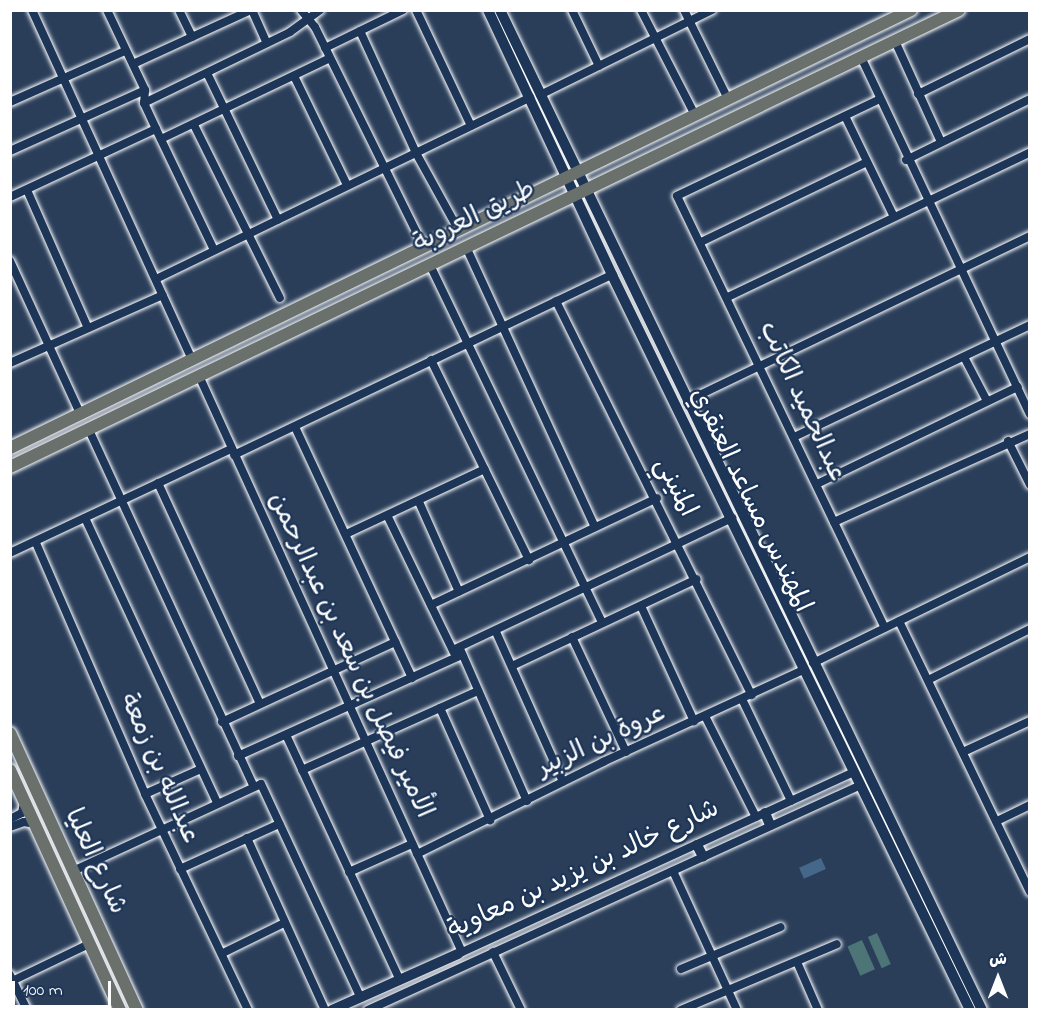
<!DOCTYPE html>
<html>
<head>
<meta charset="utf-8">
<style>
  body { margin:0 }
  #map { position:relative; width:1040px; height:1020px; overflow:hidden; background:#2a3e5a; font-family:"Indie Flower","Playpen Sans Arabic",sans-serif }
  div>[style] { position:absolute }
  .green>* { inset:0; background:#4d7476; transform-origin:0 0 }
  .water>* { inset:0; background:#44678a; transform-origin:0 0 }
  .roads { filter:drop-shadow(0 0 2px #fff) drop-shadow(0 0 2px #fff) }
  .street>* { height:8px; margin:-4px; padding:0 4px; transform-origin:4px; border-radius:4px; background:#1d3557 }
  .secondary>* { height:10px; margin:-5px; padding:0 5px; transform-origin:5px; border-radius:5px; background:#1d3557 }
  .primary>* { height:12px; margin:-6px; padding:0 6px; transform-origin:6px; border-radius:6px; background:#6a716d }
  span { translate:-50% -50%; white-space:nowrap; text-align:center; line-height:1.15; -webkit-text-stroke:4.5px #1d3557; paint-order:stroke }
  .street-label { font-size:26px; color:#fff }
  .frame { position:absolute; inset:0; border:12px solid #fff; pointer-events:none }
  .north { position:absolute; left:968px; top:948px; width:60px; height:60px; -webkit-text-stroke:4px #1d3557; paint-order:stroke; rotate:0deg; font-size:16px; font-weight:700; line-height:24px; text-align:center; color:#fff }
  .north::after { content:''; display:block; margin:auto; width:21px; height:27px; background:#fff; clip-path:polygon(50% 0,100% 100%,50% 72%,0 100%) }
  .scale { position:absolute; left:12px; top:981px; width:99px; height:27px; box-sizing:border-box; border:3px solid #fff; border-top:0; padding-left:8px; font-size:18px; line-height:21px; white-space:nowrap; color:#fff; -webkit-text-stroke:4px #1d3557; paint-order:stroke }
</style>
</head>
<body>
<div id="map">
  <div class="green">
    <i style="left:877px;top:933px;width:34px;height:10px;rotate:66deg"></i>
    <i style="left:862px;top:940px;width:32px;height:16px;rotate:66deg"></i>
  </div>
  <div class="water">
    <i style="left:821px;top:858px;width:12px;height:24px;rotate:66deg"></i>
  </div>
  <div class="roads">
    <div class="street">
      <i style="left:32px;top:10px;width:383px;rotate:65.4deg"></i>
      <i style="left:107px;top:10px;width:89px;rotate:64.6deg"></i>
      <i style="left:145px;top:90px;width:13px;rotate:94deg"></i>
      <i style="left:144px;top:103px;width:29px;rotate:65deg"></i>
      <i style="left:156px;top:129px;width:134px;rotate:64.4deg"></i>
      <i style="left:179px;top:10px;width:30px;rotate:64deg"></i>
      <i style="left:252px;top:10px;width:36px;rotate:66deg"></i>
      <i style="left:301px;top:10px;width:22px;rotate:51deg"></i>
      <i style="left:315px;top:27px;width:244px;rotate:63.7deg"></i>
      <i style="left:416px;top:10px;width:128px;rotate:64.6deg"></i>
      <i style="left:572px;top:10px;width:62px;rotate:64.3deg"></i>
      <i style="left:641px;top:10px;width:118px;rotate:62.8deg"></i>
      <i style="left:684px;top:10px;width:99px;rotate:63.7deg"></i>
      <i style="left:360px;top:31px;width:134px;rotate:65.3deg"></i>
      <i style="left:416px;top:153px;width:87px;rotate:61.1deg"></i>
      <i style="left:895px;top:41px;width:111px;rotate:65.5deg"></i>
      <i style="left:325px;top:48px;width:87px;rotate:-26deg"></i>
      <i style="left:861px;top:57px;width:395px;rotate:64.7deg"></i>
      <i style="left:133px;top:64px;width:130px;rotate:-24.6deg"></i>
      <i style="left:207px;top:73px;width:163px;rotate:64.2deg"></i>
      <i style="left:294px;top:76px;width:121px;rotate:64.1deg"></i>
      <i style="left:918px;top:94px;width:125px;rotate:-26.2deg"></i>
      <i style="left:540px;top:95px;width:192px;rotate:-26.3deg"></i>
      <i style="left:880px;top:99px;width:225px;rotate:154.5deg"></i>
      <i style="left:677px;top:196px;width:479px;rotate:64.3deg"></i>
      <i style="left:10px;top:102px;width:126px;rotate:-23.9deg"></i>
      <i style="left:144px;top:103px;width:162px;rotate:-25.9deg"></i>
      <i style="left:290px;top:32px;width:37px;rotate:-36deg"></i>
      <i style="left:845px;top:116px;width:112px;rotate:64.1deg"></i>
      <i style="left:194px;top:125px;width:193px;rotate:63.6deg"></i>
      <i style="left:161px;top:139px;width:185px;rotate:-25.6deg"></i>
      <i style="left:10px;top:151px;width:148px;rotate:-24.3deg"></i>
      <i style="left:906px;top:160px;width:138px;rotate:-26.2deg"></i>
      <i style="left:27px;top:190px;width:151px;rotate:66.2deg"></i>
      <i style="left:10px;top:197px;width:161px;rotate:-25deg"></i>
      <i style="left:701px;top:242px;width:184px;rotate:-25.7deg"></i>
      <i style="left:467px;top:249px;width:306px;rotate:65.3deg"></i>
      <i style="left:10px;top:261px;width:167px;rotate:65.3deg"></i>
      <i style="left:430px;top:265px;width:396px;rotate:64.3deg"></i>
      <i style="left:156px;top:279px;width:416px;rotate:-25.9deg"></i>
      <i style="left:728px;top:297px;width:335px;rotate:-25.6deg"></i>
      <i style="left:556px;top:301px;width:440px;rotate:63.6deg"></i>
      <i style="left:964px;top:357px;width:50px;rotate:62.4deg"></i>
      <i style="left:431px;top:360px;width:223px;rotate:63.9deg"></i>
      <i style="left:10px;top:363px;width:167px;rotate:-24deg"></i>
      <i style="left:200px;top:378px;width:631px;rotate:65.47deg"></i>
      <i style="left:687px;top:401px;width:381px;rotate:-25.7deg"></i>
      <i style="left:295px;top:427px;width:277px;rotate:65deg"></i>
      <i style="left:89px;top:430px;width:393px;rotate:65.2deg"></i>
      <i style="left:794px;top:437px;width:261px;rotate:-25.4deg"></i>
      <i style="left:1008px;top:441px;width:49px;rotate:63.4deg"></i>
      <i style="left:234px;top:455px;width:419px;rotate:-25.5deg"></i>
      <i style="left:158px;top:483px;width:243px;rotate:65.2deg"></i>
      <i style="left:817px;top:484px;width:223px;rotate:-25.8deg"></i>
      <i style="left:419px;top:502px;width:98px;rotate:66deg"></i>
      <i style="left:388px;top:517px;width:151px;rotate:64.1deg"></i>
      <i style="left:85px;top:518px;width:315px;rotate:65.1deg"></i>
      <i style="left:834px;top:522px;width:215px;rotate:-24.2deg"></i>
      <i style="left:346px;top:534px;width:153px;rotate:-25.1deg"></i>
      <i style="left:36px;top:543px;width:274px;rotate:66.5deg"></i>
      <i style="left:145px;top:794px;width:239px;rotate:64.5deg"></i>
      <i style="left:10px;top:553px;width:244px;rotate:-25.2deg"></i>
      <i style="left:431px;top:605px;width:250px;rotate:-25.3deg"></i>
      <i style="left:641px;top:606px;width:127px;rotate:65.3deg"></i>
      <i style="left:899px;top:621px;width:301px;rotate:64.2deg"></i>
      <i style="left:496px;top:632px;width:164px;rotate:65.9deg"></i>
      <i style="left:572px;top:637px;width:127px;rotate:64.8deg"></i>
      <i style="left:453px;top:650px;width:309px;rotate:-25.3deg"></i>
      <i style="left:461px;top:651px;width:164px;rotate:66.3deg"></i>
      <i style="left:813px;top:663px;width:242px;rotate:-26deg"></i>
      <i style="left:512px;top:666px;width:204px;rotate:-25.2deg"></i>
      <i style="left:928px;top:680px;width:114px;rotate:-26.6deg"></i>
      <i style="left:742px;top:699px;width:113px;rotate:64.3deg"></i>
      <i style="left:440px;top:708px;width:123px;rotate:65.9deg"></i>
      <i style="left:705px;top:716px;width:113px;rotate:63.2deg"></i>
      <i style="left:222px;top:722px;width:191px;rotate:-24.8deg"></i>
      <i style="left:287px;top:737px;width:268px;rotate:65.1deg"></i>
      <i style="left:963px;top:752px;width:74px;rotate:-24.8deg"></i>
      <i style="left:238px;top:756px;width:246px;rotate:-24.3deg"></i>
      <i style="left:302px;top:770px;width:193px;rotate:-24.2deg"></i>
      <i style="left:145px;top:794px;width:61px;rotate:-24.1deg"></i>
      <i style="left:10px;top:819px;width:13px;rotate:-27deg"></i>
      <i style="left:22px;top:813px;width:10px;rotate:-79deg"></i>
      <i style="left:997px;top:821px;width:37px;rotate:-26deg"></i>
      <i style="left:10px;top:827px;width:15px;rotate:-20deg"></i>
      <i style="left:24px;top:822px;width:10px;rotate:11deg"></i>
      <i style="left:247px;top:838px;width:189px;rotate:65.6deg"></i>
      <i style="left:417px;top:854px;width:208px;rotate:-26.3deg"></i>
      <i style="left:603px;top:762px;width:222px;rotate:-24.7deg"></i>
      <i style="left:180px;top:869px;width:109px;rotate:-24.4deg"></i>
      <i style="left:73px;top:871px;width:207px;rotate:-24.8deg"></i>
      <i style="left:261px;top:784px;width:234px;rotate:65deg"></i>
      <i style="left:673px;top:871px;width:153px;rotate:65.3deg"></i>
      <i style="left:349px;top:872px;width:69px;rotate:-24deg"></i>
      <i style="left:493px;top:952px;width:64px;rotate:64.2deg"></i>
      <i style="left:223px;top:953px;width:68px;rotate:-26.2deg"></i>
      <i style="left:458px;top:954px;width:435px;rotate:-24.7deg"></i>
      <i style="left:797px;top:962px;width:52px;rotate:66.4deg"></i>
      <i style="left:681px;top:969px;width:108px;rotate:-22.8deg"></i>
      <i style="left:10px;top:975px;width:39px;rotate:64deg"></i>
      <i style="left:10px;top:982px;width:88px;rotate:-25.7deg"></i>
      <i style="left:368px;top:1010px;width:542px;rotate:-24.53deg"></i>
      <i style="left:681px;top:1010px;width:169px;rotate:-22.9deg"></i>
    </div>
    <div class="secondary">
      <i style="left:488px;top:10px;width:293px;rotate:64.9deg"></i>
      <i style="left:612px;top:275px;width:818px;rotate:64.03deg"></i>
      <i style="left:500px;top:10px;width:1110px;rotate:64.27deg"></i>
      <i style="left:765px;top:813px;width:13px;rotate:67deg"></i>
      <i style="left:697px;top:845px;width:13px;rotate:63deg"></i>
      <i style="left:332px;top:1010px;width:138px;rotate:-24deg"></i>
    </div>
    <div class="primary">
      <i style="left:10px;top:448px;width:1002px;rotate:-25.93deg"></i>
      <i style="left:10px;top:467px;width:1053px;rotate:-25.71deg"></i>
      <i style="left:10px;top:733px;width:305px;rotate:65.4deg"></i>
      <i style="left:10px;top:770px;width:264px;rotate:65.4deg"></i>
    </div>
  </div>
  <div class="street-label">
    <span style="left:475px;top:218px;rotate:-26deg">طريق العروبة</span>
    <span style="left:801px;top:402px;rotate:65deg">عبدالحميد الكاتب</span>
    <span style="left:674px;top:488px;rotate:63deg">المنيني</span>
    <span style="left:749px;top:501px;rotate:64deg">المهندس مساعد العنقري</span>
    <span style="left:349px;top:656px;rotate:65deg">الأمير فيصل بن سعد بن عبدالرحمن</span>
    <span style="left:602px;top:742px;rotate:-25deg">عروة بن الزبير</span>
    <span style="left:158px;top:769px;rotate:66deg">عبدالله بن زمعة</span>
    <span style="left:94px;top:862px;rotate:65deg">شارع العليا</span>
    <span style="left:584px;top:871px;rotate:-25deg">شارع خالد بن يزيد بن معاوية</span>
  </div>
  <div class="frame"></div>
  <div class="north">ش</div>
  <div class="scale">100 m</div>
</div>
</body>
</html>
